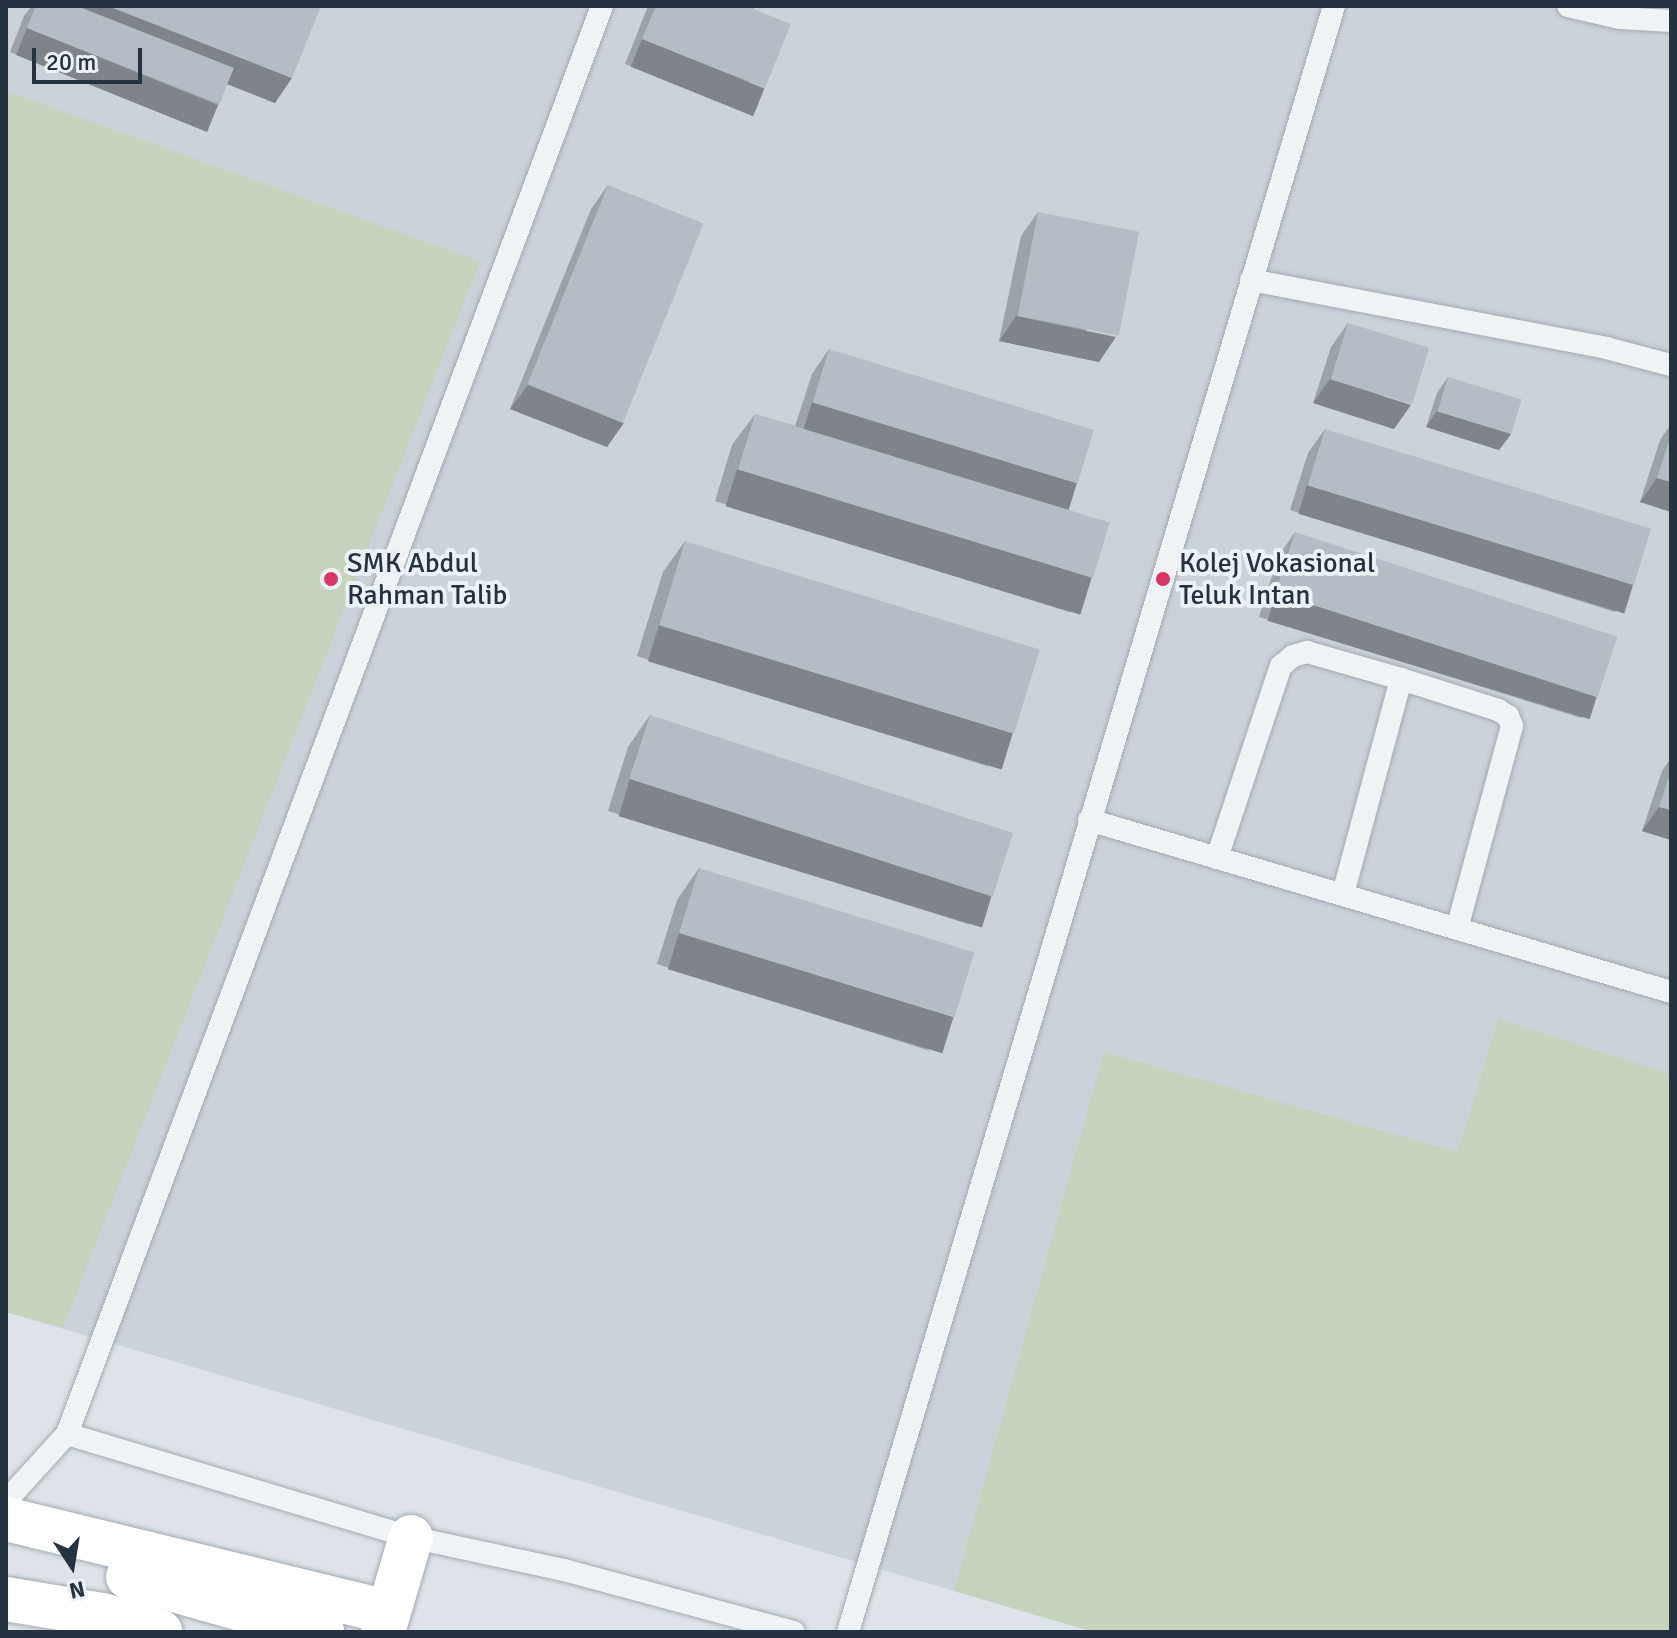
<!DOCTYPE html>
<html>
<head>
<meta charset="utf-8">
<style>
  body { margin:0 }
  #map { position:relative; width:1677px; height:1638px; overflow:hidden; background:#dde3e8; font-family:Signika,sans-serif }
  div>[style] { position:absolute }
  .built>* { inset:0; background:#cbd2da }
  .green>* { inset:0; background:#c5d3bd }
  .roads { filter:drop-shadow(0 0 2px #a2aab2) drop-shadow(0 0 2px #a2aab2) }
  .lane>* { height:22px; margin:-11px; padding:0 11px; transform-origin:11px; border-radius:11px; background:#f0f3f6 }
  .highway>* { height:44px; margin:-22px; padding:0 22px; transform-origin:22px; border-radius:22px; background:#fff }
  .wall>* { inset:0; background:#9ba3a9 }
  .shaded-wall>* { inset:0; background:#7e848a; transform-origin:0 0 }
  .building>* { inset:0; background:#b4bdc5; transform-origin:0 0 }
  .dots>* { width:22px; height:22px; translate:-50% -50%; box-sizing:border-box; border:4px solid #ecf1f6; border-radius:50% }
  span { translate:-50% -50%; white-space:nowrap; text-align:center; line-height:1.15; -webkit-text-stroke:8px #ecf1f6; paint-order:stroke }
  .poi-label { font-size:28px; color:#253240 }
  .left { translate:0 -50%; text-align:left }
  .frame { position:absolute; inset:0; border:8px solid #253240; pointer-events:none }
  .north { position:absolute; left:32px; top:1526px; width:80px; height:80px; -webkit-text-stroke:6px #ecf1f6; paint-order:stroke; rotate:168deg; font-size:22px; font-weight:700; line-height:32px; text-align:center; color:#253240 }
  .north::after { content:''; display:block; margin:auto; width:28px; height:36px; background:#253240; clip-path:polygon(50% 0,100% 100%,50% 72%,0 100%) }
  .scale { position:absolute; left:32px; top:48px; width:110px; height:36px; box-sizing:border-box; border:4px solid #253240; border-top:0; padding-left:10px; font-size:24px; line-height:28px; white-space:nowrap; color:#253240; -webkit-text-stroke:6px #ecf1f6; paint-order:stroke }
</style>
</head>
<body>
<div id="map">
  <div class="built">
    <i style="clip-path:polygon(6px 6px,1671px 6px,1671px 1632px,1094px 1632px,6px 1312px)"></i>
  </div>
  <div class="green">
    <i style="clip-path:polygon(6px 91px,480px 261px,63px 1328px,6px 1312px)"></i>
    <i style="clip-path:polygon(1498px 1019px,1671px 1074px,1671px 1632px,1094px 1632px,954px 1591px,1104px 1052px,1458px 1152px)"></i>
  </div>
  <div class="roads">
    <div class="lane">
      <i style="left:1568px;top:6px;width:53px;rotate:13deg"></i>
      <i style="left:1620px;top:18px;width:51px;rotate:3.4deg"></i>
      <i style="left:1251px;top:280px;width:361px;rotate:10.8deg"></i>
      <i style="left:1606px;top:348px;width:67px;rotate:14.7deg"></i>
      <i style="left:1089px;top:820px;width:607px;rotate:16.46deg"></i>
      <i style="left:1217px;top:858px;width:202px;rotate:-71.6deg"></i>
      <i style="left:1281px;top:666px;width:16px;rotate:-40deg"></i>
      <i style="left:1293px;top:656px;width:15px;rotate:-16deg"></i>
      <i style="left:1307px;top:652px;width:98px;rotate:16deg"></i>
      <i style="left:1401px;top:679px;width:102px;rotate:17.7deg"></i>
      <i style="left:1498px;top:710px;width:12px;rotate:31deg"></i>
      <i style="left:1508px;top:716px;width:11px;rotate:68deg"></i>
      <i style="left:1512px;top:726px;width:210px;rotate:105.2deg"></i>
      <i style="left:1343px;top:894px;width:223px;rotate:-74.9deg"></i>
      <i style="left:67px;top:1434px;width:359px;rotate:16.7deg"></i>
      <i style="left:411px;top:1537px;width:157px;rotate:12.2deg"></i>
      <i style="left:564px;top:1570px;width:238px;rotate:15.1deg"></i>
      <i style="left:6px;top:1501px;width:91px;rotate:-47.7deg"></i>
      <i style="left:67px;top:1434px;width:1525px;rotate:-69.46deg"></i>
      <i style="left:848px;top:1632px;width:1697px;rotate:-73.36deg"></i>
    </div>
    <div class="highway">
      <i style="left:6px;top:1519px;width:393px;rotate:13.7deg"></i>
      <i style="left:128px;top:1577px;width:202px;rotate:15.8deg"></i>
      <i style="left:6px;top:1599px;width:97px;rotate:9.5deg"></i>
      <i style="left:102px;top:1615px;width:61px;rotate:16.1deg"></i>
      <i style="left:383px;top:1632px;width:99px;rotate:-73.6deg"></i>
    </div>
  </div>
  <div class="wall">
    <i style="clip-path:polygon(29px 6px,321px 6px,275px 103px,227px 84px,219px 104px,202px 128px,10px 52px,24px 16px,31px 7px)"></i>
    <i style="clip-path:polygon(648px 6px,754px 6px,748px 112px,625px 64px)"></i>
    <i style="clip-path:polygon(608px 185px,607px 447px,510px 409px,591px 209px)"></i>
    <i style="clip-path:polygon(1038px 212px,1099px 362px,999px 341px,1021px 236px)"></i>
    <i style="clip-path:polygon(1348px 323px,1394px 429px,1313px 403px,1331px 347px)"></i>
    <i style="clip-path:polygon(829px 349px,1059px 509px,1091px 580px,1069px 612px,715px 501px,732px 445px,755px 414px,795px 426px,812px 374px)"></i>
    <i style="clip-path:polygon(1448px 377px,1511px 434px,1499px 450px,1426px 427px,1437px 393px)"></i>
    <i style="clip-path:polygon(1671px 424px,1671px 512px,1640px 502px,1660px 440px)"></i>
    <i style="clip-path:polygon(1325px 429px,1632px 587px,1615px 612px,1290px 510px,1308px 453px)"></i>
    <i style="clip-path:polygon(1295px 532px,1598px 694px,1581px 718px,1259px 617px,1278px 557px)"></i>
    <i style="clip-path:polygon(685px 541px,990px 767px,637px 656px,663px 572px)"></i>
    <i style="clip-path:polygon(650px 715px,971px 925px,608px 811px,628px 747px)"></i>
    <i style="clip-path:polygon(1671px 758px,1671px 840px,1642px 831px,1662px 771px)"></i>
    <i style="clip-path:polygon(699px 868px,930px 1051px,657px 964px,677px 900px)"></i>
  </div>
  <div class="shaded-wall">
    <i style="clip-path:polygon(35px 6px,108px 6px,292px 78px,275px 103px,35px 8px)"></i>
    <i style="left:27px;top:28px;width:206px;height:29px;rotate:22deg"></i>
    <i style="left:642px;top:39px;width:132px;height:30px;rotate:22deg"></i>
    <i style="clip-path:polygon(1016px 316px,1116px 337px,1099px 362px,999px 341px)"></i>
    <i style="clip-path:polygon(1330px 379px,1411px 405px,1394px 429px,1313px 403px)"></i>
    <i style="clip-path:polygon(528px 385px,624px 423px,607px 447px,510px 409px)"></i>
    <i style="left:812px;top:402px;width:277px;height:29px;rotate:17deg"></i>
    <i style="clip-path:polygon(1437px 411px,1511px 434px,1499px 450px,1426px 427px)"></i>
    <i style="left:737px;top:469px;width:371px;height:39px;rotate:17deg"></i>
    <i style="clip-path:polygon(1657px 478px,1671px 482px,1671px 512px,1640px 502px)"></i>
    <i style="left:1307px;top:485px;width:341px;height:30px;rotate:17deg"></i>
    <i style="left:1276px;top:593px;width:337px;height:29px;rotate:17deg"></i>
    <i style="left:659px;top:625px;width:370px;height:38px;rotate:17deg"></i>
    <i style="left:630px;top:779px;width:380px;height:39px;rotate:17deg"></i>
    <i style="clip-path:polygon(1659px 807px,1671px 810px,1671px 840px,1642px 831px)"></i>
    <i style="left:679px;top:933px;width:287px;height:38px;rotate:17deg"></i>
  </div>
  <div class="building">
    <i style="clip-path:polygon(36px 6px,77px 6px,234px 68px,219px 104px,27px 28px)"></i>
    <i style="clip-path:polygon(108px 6px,321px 6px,292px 78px)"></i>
    <i style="clip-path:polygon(656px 6px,754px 6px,753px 9px,791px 24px,765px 88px,642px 39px)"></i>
    <i style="left:608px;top:185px;width:103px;height:215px;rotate:22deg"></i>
    <i style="left:1038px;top:212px;width:103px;height:106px;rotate:11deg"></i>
    <i style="left:1348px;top:323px;width:85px;height:59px;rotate:17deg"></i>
    <i style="left:829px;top:349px;width:277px;height:56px;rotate:17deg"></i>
    <i style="left:1448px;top:377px;width:77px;height:36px;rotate:17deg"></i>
    <i style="left:755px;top:414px;width:371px;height:58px;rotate:17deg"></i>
    <i style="left:1325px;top:429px;width:341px;height:59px;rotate:17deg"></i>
    <i style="clip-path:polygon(1671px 435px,1671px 482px,1657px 478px)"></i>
    <i style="left:1295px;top:532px;width:339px;height:64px;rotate:18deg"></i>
    <i style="left:685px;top:541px;width:371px;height:88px;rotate:17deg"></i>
    <i style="left:650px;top:715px;width:382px;height:67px;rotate:18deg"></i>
    <i style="clip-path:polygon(1671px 770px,1671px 810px,1659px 807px)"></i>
    <i style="left:699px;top:868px;width:288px;height:68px;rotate:17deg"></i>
  </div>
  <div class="dots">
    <i style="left:331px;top:579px;background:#da3563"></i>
    <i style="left:1163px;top:579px;background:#da3563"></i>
  </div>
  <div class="poi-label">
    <span class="left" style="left:347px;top:579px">SMK Abdul<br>Rahman Talib</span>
    <span class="left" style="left:1179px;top:579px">Kolej Vokasional<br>Teluk Intan</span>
  </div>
  <div class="frame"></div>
  <div class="north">N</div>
  <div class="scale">20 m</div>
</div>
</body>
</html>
